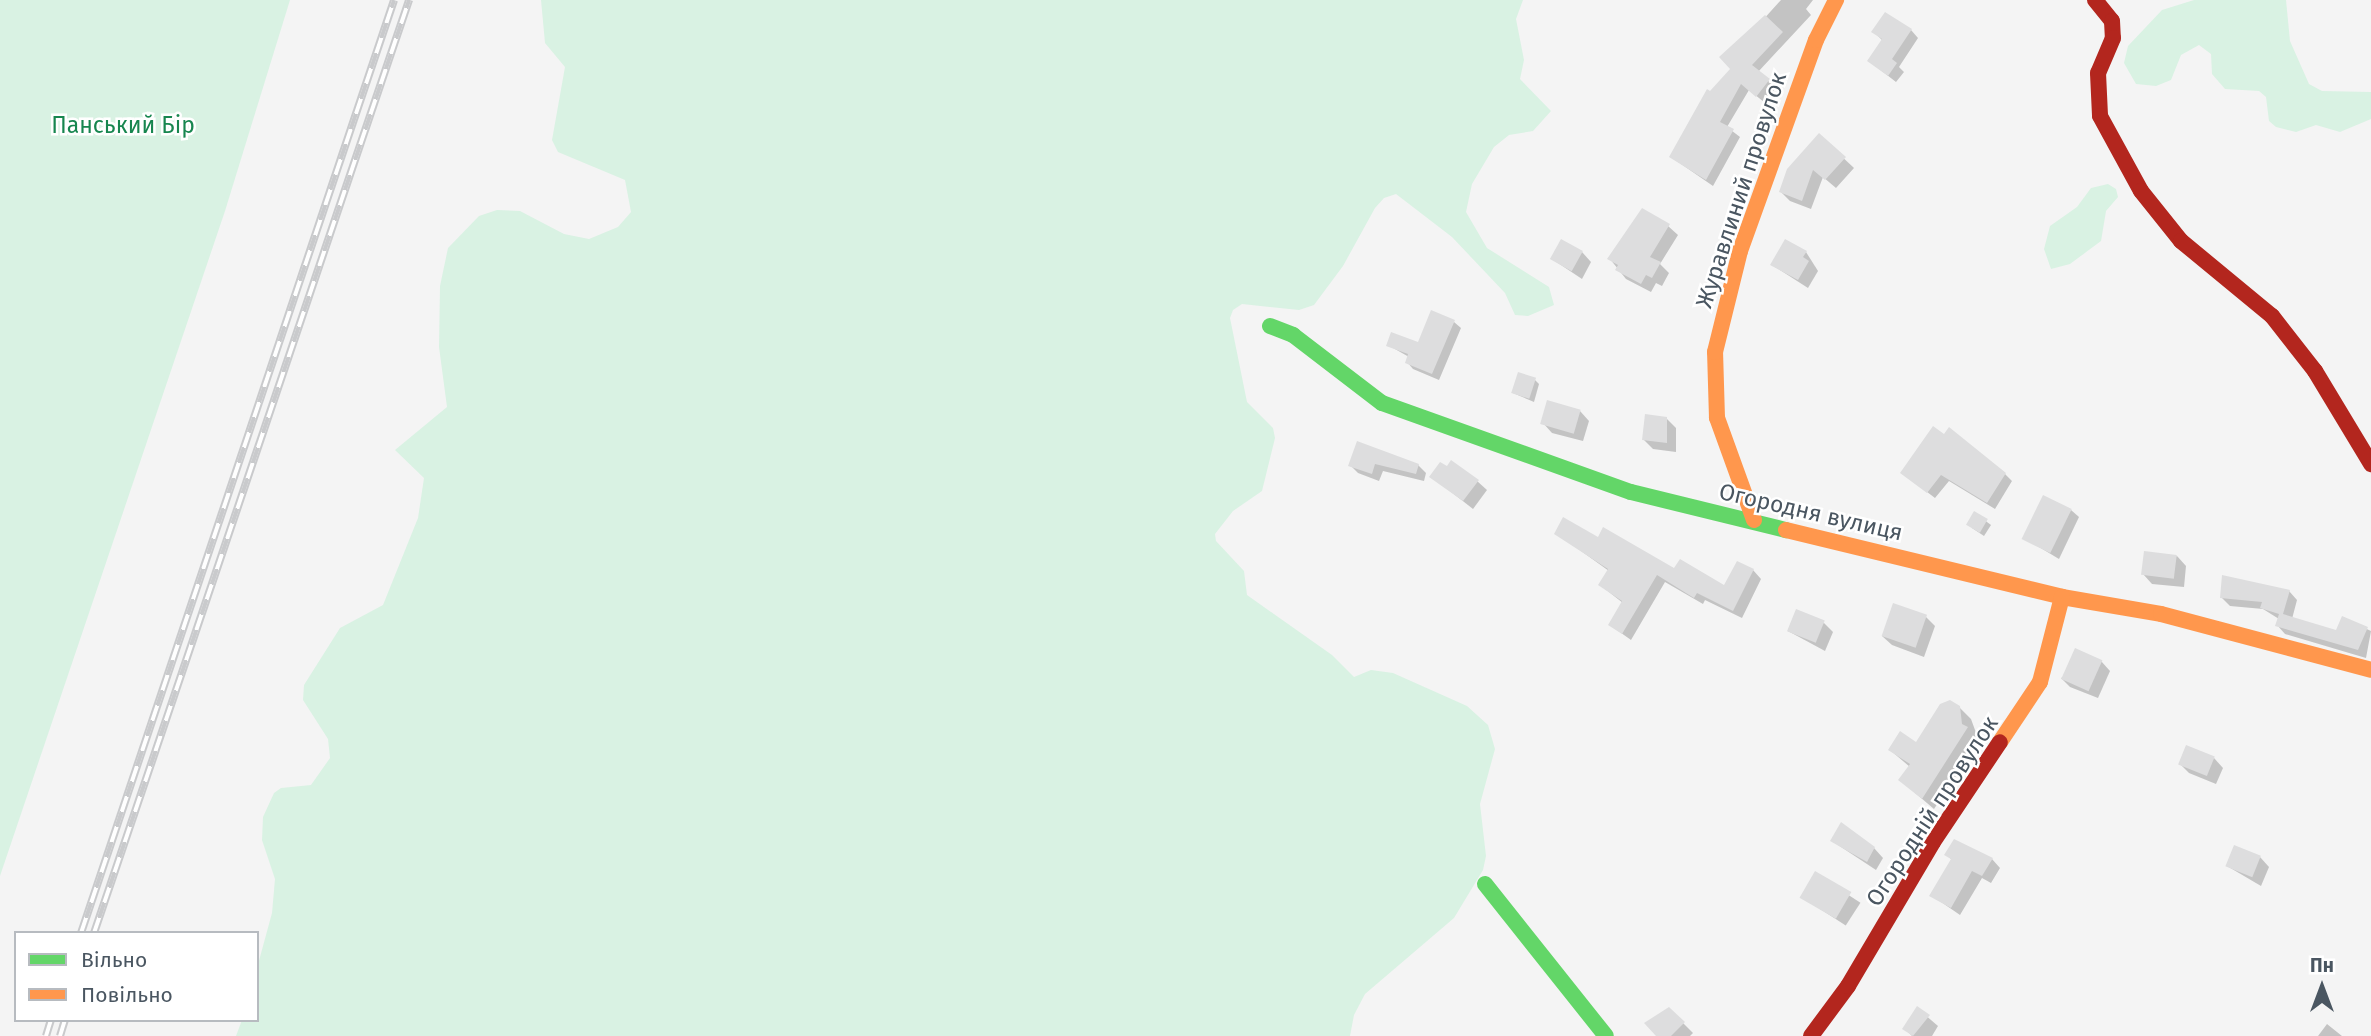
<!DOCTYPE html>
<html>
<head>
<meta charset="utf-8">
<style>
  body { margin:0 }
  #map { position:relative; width:2371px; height:1036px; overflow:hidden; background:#f4f4f4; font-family:"Fira Sans",sans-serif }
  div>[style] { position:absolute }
  .green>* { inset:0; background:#d9f2e3 }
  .shadow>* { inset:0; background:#0003; transform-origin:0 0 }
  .building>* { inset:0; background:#ddddde; transform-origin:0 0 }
  .fast>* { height:16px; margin:-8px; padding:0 8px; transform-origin:8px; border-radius:8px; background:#63d668 }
  .slow>* { height:16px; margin:-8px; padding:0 8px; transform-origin:8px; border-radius:8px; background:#ff974d }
  .jam>* { height:16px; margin:-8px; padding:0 8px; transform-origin:8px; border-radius:8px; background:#b3261e }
  .rail>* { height:8px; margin-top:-4px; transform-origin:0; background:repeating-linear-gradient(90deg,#fff 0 16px,#c9cacc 0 32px); box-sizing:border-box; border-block:2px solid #c9cacc }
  span { translate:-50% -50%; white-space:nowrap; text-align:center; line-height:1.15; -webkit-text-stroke:5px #fff; paint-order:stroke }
  .park-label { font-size:23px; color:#17864f }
  .street-label { font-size:23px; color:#4a5661 }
  .legend { position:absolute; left:14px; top:931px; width:245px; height:91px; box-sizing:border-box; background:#fff; border:2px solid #b7bbc0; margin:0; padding:9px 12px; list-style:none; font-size:21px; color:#4a5661 }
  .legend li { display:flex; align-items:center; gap:14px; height:35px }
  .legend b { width:35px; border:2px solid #b7bbc0 }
  .north { position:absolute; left:2287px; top:952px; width:70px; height:70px; -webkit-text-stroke:5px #fff; paint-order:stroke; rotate:0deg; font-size:19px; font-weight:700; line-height:28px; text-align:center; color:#4a5661 }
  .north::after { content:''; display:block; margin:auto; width:24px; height:32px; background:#4a5661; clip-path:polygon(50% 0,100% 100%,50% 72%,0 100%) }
</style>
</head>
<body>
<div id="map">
  <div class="green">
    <i style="clip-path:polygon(0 0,290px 0,225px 211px,0 876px)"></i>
    <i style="clip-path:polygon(541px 0,1523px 0,1516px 19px,1524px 60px,1520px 79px,1551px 111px,1533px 131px,1509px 135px,1494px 147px,1472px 184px,1466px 212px,1487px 248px,1549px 287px,1554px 305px,1528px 316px,1515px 315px,1505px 293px,1452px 237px,1396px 194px,1384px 198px,1375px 208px,1343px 266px,1314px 305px,1299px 310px,1242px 304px,1233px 310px,1230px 318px,1247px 402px,1273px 428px,1275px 438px,1262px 491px,1233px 511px,1215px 534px,1216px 541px,1244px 571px,1247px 595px,1332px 655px,1354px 677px,1371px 670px,1393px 673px,1467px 706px,1488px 725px,1495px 749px,1480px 804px,1486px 856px,1483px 870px,1454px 918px,1365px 994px,1354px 1015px,1350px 1036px,236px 1036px,242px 1020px,257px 1020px,257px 968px,272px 913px,275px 879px,262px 840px,263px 817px,274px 793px,281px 788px,311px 785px,330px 758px,328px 739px,303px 700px,304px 685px,340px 628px,383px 605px,418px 518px,424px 478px,395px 450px,447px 407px,439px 347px,440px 286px,448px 248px,479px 216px,497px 210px,520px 211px,564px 234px,589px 239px,618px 227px,631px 212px,625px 180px,558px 152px,552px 140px,565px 67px,545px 43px)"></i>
    <i style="clip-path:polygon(2194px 0,2286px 0,2290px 41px,2309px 84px,2322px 91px,2371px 92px,2371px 119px,2340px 132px,2316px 125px,2296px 132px,2276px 127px,2269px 121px,2266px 97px,2259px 91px,2225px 89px,2212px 74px,2211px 54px,2199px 45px,2181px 55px,2171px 80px,2156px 86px,2136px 84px,2124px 63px,2128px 46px,2162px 10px)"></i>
    <i style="clip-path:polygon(2108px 184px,2116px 189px,2118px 197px,2106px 211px,2101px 241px,2070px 264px,2051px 269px,2044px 249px,2050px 226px,2077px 207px,2091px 188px)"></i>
  </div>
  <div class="shadow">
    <i style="clip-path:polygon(1781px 0,1813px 0,1806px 9px,1811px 15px,1758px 72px,1776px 88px,1764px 102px,1749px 90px,1727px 127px,1740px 137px,1713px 186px,1671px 157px,1710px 93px,1733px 69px,1743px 42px)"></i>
    <i style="clip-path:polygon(1911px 30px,1918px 38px,1899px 67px,1904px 72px,1896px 82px,1869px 61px,1883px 41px,1874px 32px)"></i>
    <i style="clip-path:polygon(1820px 136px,1854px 168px,1836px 188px,1823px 177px,1811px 209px,1790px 201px,1781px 192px)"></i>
    <i style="clip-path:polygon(1668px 226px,1678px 235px,1660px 264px,1669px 273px,1662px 286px,1656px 283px,1651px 292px,1626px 279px,1610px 259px)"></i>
    <i style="clip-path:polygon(1582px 252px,1591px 262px,1582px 279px,1552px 259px)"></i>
    <i style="clip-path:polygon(1806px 252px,1818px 271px,1808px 288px,1772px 265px)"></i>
    <i style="clip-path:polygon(1454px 322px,1461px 328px,1439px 380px,1413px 369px,1407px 362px,1409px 357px,1388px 345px,1419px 344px)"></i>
    <i style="clip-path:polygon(1535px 380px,1539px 384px,1534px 402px,1513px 393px)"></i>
    <i style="clip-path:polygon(1580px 411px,1589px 421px,1583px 441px,1552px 433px,1543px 423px)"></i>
    <i style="clip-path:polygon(1666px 418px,1676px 428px,1676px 452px,1653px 449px,1643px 439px)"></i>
    <i style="clip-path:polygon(1358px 443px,1418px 465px,1426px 473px,1424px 481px,1383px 471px,1379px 481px,1358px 473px,1350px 465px)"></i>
    <i style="clip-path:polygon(1902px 473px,2005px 474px,2012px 481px,1995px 509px,1949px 481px,1935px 498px)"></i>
    <i style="clip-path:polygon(1432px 477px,1477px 481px,1487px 490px,1473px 509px)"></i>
    <i style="clip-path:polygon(2071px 510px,2079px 517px,2059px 559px,2026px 539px)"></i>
    <i style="clip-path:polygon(1975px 513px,1991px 525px,1984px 536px,1972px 528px)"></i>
    <i style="clip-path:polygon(1556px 533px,1598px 539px,1725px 588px,1753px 570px,1761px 579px,1742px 618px,1705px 600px,1703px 604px,1665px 582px,1631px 640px,1610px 625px,1623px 603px,1600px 585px,1609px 571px)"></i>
    <i style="clip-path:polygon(2177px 556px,2186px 566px,2184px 587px,2152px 584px,2143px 574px)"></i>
    <i style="clip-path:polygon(2289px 591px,2297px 600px,2292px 619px,2337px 632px,2343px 618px,2371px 631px,2366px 658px,2285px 634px,2277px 625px,2279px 619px,2263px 609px,2230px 606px,2222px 598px)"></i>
    <i style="clip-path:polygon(1926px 617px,1935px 626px,1924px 657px,1892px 645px,1882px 636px)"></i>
    <i style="clip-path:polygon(1824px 623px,1833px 632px,1825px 651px,1788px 631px)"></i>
    <i style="clip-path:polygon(2101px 661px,2110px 671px,2098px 698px,2070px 687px,2061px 678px)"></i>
    <i style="clip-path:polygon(1959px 707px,1971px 719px,1979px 741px,1934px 809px,1900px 780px,1910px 767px,1890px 750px,1917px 744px)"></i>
    <i style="clip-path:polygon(2214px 758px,2223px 768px,2216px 784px,2189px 773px,2180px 764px)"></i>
    <i style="clip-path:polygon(1832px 841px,1874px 848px,1883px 858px,1876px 870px)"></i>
    <i style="clip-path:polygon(1946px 854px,1992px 859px,2000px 868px,1991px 883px,1982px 878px,1960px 915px,1931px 895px,1952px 860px)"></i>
    <i style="clip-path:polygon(2260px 857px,2269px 867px,2261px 886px,2227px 866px)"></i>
    <i style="left:1816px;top:874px;width:53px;height:27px;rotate:33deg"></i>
    <i style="clip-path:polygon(1917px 1008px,1938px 1026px,1932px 1036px,1912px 1036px,1904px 1028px)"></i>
    <i style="clip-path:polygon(1669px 1009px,1693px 1033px,1690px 1036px,1659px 1036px,1646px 1023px)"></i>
    <i style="clip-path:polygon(2327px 1024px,2342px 1036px,2343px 1036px,2318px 1036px)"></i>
  </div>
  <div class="building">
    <i style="clip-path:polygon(1885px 12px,1912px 29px,1892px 59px,1897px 63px,1888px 76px,1867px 61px,1882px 39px,1871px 32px)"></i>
    <i style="clip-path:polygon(1765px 15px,1783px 32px,1752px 65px,1770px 79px,1756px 97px,1741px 84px,1720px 122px,1734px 129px,1706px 180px,1669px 157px,1707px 89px,1710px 91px,1730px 69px,1719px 57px)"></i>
    <i style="clip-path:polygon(1819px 133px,1846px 157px,1825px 180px,1813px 170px,1802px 201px,1779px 192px,1787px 169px)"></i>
    <i style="clip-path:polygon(1642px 208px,1670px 224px,1650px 257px,1661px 262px,1652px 278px,1646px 275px,1641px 284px,1615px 270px,1618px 265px,1607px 259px)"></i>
    <i style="left:1561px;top:239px;width:25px;height:23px;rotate:29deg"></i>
    <i style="clip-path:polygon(1785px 239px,1807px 251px,1803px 257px,1809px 261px,1798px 280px,1770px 265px)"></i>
    <i style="clip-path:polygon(1431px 310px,1455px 320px,1432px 374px,1405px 363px,1408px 354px,1386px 346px,1391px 332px,1418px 342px)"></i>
    <i style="left:1518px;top:372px;width:19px;height:22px;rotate:18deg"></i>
    <i style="left:1547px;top:400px;width:35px;height:25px;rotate:16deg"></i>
    <i style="clip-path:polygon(1645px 414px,1667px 417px,1667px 443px,1642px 440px)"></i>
    <i style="clip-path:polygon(1933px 426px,1944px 434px,1949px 427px,2006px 473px,1987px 503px,1941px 475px,1927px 493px,1900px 473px)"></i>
    <i style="clip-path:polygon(1357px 441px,1419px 464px,1416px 474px,1375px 464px,1372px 474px,1348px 466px)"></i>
    <i style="clip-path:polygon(1451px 460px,1479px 480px,1463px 501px,1429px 477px,1440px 462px,1447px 466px)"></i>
    <i style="left:2043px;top:495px;width:32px;height:49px;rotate:26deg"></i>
    <i style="left:1974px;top:511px;width:16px;height:16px;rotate:30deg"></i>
    <i style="clip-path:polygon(1563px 517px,1598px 537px,1603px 527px,1674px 568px,1680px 559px,1724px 585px,1737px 561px,1754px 569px,1733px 611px,1697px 593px,1694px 598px,1657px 575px,1622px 634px,1608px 625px,1622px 601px,1598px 585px,1608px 569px,1554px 534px)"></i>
    <i style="left:2144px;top:551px;width:33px;height:24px;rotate:7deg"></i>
    <i style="clip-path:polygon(2222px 575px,2290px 590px,2283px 614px,2336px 630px,2342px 616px,2368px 627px,2358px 650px,2275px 626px,2279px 614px,2260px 608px,2262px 602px,2220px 598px)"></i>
    <i style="left:1893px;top:603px;width:36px;height:35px;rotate:19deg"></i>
    <i style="left:1796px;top:609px;width:31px;height:24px;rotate:22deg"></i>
    <i style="left:2075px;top:648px;width:30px;height:34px;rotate:24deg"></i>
    <i style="clip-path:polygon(1950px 700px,1960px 706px,1962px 724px,1968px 727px,1922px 799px,1898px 780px,1910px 764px,1888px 750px,1900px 731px,1916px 742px,1940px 704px)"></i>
    <i style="left:2186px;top:745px;width:31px;height:21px;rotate:22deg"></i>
    <i style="clip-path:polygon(1841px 822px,1875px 847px,1867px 862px,1830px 841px)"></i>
    <i style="clip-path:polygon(1954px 839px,1993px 858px,1982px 876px,1972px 871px,1951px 908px,1929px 896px,1951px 859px,1944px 855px)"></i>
    <i style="left:2234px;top:845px;width:29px;height:23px;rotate:22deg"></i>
    <i style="left:1815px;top:871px;width:42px;height:31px;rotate:30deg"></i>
    <i style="clip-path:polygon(1917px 1006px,1930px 1015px,1913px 1036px,1902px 1029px)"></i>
    <i style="clip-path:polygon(1669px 1007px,1685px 1022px,1671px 1036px,1656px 1036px,1644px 1023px)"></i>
  </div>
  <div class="fast">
    <i style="left:1270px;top:326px;width:25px;rotate:21deg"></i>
    <i style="left:1293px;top:335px;width:112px;rotate:37.4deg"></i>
    <i style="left:1382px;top:403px;width:264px;rotate:19.7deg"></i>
    <i style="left:1631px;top:492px;width:160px;rotate:13.8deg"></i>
    <i style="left:1485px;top:884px;width:194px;rotate:51.5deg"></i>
  </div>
  <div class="slow">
    <i style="left:1754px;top:520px;width:109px;rotate:-109.9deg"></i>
    <i style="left:1717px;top:418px;width:66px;rotate:-91.7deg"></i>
    <i style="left:1715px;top:352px;width:104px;rotate:-76.1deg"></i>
    <i style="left:1740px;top:251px;width:224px;rotate:-70.2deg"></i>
    <i style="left:1816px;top:40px;width:45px;rotate:-63.4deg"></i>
    <i style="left:1786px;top:530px;width:284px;rotate:13.6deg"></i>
    <i style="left:2062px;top:597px;width:100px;rotate:9.7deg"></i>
    <i style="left:2161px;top:614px;width:217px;rotate:14.9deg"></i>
    <i style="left:2000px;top:742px;width:72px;rotate:-56.3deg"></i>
    <i style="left:2040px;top:682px;width:88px;rotate:-75.5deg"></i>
  </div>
  <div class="jam">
    <i style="left:2095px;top:0;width:27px;rotate:51deg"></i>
    <i style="left:2112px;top:21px;width:17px;rotate:87deg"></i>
    <i style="left:2113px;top:38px;width:38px;rotate:113deg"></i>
    <i style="left:2098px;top:73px;width:43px;rotate:87.3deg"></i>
    <i style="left:2100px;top:116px;width:85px;rotate:61.3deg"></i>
    <i style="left:2141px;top:191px;width:64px;rotate:51.3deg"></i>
    <i style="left:2181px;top:241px;width:118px;rotate:39.5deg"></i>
    <i style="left:2272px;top:316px;width:70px;rotate:52deg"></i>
    <i style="left:2315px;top:371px;width:109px;rotate:58.9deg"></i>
    <i style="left:1811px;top:1036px;width:62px;rotate:-53.5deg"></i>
    <i style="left:1848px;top:986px;width:167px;rotate:-59.4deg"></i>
    <i style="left:1933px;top:842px;width:120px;rotate:-56.2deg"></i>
  </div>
  <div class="rail">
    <i style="left:81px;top:933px;width:984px;rotate:-71.45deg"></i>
    <i style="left:94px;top:933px;width:985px;rotate:-71.34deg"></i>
    <i style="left:46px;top:1036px;width:17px;rotate:-73deg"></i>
    <i style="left:60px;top:1036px;width:17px;rotate:-73deg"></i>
  </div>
  <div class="park-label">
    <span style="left:123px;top:125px">Панський Бір</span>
  </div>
  <div class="street-label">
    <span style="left:1741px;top:190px;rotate:-72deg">Журавлиний провулок</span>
    <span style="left:1811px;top:512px;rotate:13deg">Огородня вулиця</span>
    <span style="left:1932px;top:811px;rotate:-57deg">Огородній провулок</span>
  </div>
  <ul class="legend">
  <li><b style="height:9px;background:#63d668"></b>Вільно</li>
  <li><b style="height:9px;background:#ff974d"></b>Повільно</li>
  </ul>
  <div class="north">Пн</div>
</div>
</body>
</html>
